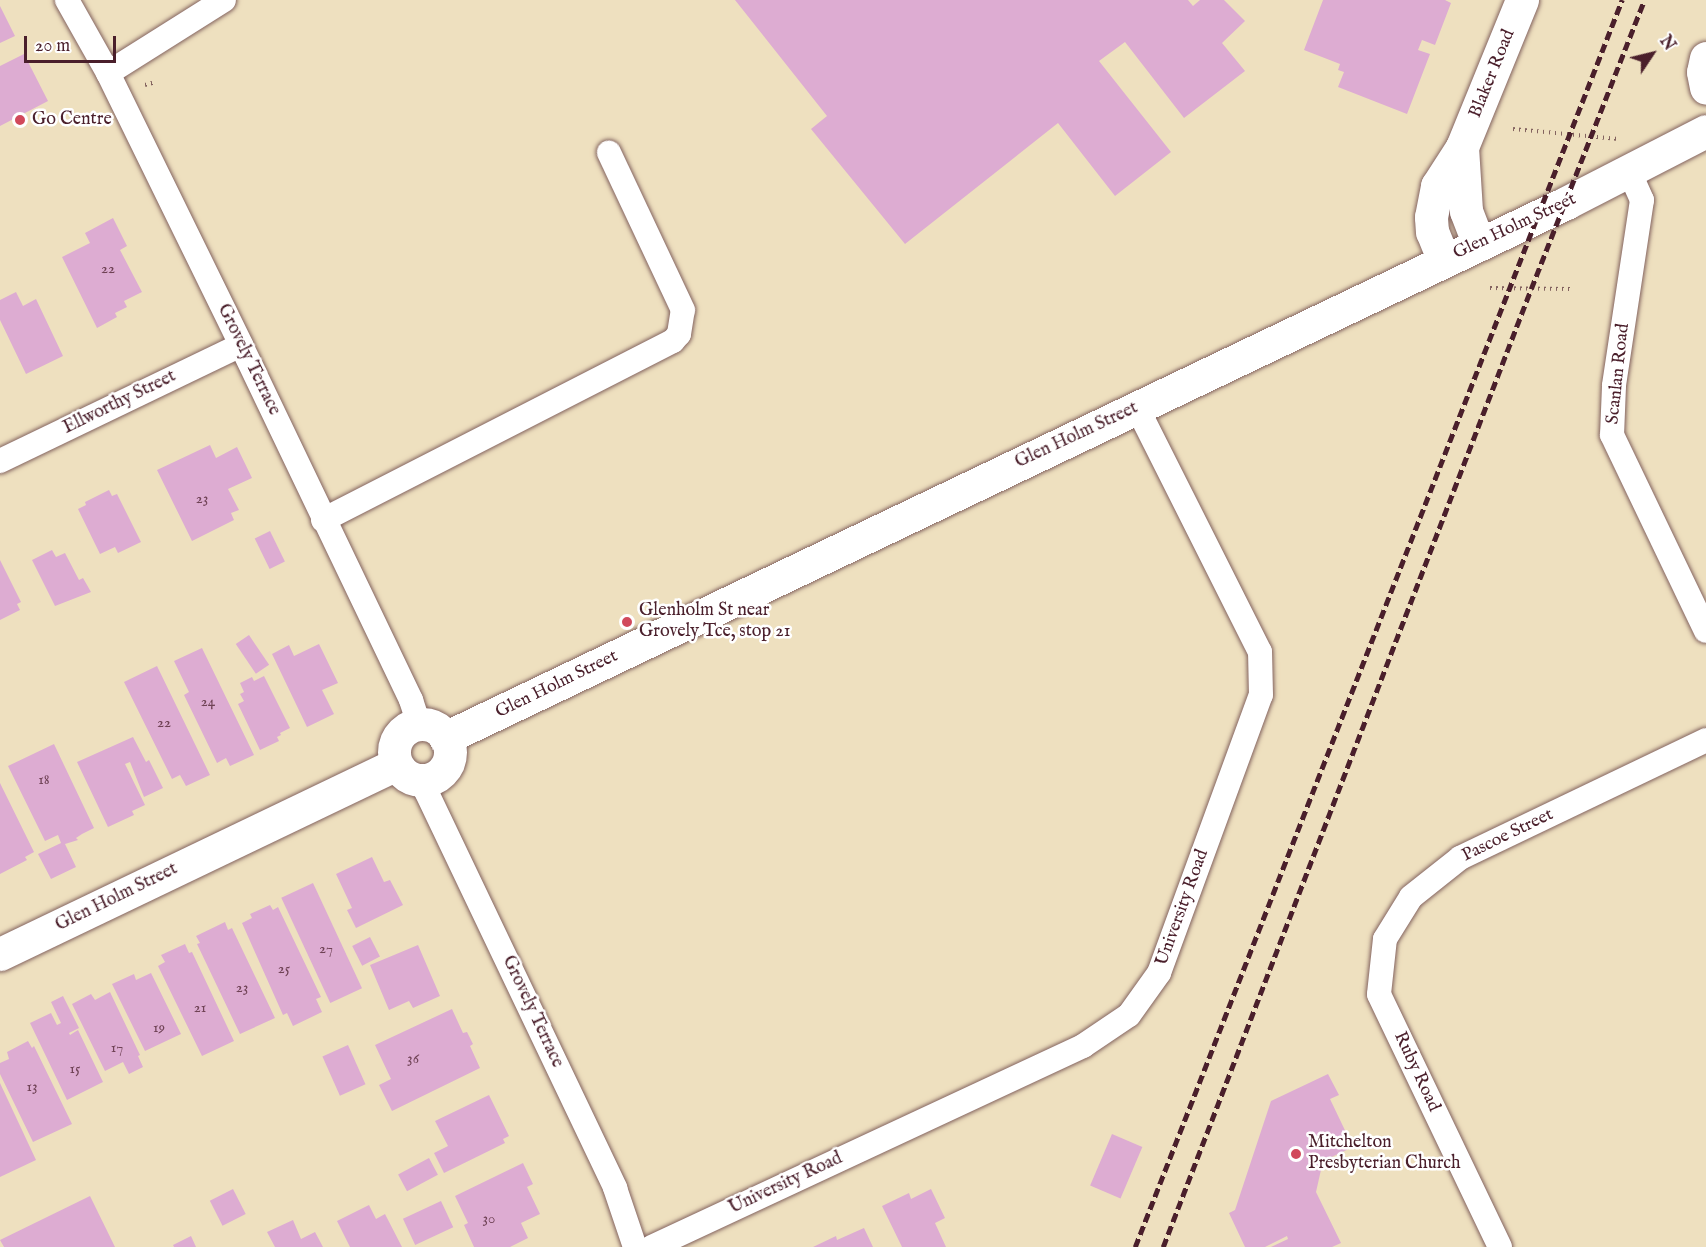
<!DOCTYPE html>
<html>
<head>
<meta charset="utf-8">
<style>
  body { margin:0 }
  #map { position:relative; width:1706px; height:1247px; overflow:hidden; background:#eee0bf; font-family:"IM FELL English",serif }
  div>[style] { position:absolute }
  .building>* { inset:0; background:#ddacd2; transform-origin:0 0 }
  .path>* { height:4px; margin-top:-2px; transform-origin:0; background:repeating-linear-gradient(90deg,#83635f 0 1.5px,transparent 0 6px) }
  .roads { filter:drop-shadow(0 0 2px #83635f) drop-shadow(0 0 2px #83635f) }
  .street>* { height:24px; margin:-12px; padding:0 12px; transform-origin:12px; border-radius:12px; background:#fff }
  .secondary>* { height:33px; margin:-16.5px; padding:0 16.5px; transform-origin:16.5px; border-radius:16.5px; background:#fff }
  .secondary>.ring { margin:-16.5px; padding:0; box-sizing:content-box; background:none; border:33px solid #fff; border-radius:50% }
  .rail>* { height:4.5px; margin-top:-2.25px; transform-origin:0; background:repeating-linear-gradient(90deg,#4a1f2b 0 9px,transparent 0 13.5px) }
  .dots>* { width:16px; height:16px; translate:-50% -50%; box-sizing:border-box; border:3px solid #fff; border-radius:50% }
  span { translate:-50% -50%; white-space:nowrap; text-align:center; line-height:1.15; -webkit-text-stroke:5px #fff; paint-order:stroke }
  .number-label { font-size:15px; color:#6f4255 }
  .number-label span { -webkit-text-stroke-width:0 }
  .street-label { font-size:18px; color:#4a1f2b }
  .poi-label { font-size:18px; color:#4a1f2b }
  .left { translate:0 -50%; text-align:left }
  .north { position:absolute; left:1622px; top:24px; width:60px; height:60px; -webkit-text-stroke:4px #fff; paint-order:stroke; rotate:55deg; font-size:16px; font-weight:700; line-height:24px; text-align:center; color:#4a1f2b }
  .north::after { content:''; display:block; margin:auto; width:21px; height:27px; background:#4a1f2b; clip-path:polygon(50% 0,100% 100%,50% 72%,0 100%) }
  .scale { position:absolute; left:24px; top:36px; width:92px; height:27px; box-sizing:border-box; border:3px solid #4a1f2b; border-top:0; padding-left:8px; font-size:18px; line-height:21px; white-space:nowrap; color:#4a1f2b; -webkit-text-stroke:4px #fff; paint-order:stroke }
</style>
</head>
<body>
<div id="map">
  <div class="building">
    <i style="clip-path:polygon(735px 0,1188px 0,1193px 6px,1200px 0,1224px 0,1245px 21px,1222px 43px,1245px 71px,1184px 118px,1125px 42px,1099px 61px,1171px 152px,1115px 196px,1058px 123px,905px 244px,811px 129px,827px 116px)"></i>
    <i style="clip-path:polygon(1323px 0,1445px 0,1451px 3px,1435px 45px,1422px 40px,1418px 50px,1430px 54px,1407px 114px,1338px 87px,1344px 72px,1338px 70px,1340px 64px,1304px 50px)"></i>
    <i style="clip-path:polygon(0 6px,15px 36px,0 43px)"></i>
    <i style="clip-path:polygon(24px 54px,48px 101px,0 126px,0 66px)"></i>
    <i style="clip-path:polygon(113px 218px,127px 246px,120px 250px,142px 292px,124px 301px,127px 307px,115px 313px,117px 317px,97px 328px,62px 257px,90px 243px,85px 233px)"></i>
    <i style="clip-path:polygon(16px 292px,23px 306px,36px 299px,63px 356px,26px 374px,0 320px,0 300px)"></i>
    <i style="clip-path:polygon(210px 445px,216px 458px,237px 447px,252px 478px,228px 489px,239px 510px,231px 513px,234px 520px,192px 541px,157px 470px)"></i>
    <i style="clip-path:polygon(109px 490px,112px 496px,117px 494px,141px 542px,118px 553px,115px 547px,100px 554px,78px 509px,86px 505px,85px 502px)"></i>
    <i style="left:270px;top:531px;width:34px;height:17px;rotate:64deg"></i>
    <i style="clip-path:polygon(52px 550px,56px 557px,65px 553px,79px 580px,83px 578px,91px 592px,55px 606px,32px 560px)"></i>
    <i style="clip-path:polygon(0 560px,21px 602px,17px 604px,20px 610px,0 620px)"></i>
    <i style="left:249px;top:635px;width:36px;height:16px;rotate:56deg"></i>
    <i style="clip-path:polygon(319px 644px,338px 683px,322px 690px,334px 714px,307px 727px,272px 654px,289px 645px,294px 656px)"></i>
    <i style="clip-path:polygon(202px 648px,254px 755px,230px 766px,226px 758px,217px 763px,184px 695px,189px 692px,174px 661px)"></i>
    <i style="clip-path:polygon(157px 666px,210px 775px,186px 786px,180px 775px,172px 779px,124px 682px)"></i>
    <i style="clip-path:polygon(264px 676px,290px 728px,280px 733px,281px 735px,277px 737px,279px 741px,260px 750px,238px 704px,244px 701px,240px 694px,244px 692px,240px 683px,252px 677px,254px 681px)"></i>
    <i style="clip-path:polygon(133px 737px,146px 762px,149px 760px,163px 788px,144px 797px,130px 762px,125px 764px,145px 805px,132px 811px,134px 815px,108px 827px,77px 762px)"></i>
    <i style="clip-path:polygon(54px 744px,94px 828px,82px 834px,76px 838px,78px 840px,65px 844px,76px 867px,51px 879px,38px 854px,61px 843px,58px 835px,45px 841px,8px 766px)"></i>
    <i style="clip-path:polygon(0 783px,34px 852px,25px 857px,27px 860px,0 874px)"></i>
    <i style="clip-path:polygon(372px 857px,384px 882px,390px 880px,403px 905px,356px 928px,347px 910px,352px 908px,336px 874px)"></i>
    <i style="left:313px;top:883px;width:116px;height:35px;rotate:65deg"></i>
    <i style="clip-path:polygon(270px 905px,273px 910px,278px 907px,321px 997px,316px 999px,322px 1012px,293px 1026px,287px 1013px,283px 1015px,242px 923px,252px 918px,250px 914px)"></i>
    <i style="clip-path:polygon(225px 922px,228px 930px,232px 928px,275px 1018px,240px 1034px,197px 944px,200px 943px,196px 936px)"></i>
    <i style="left:370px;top:937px;width:22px;height:20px;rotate:63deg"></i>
    <i style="clip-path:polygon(185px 944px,189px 953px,192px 952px,234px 1041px,202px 1056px,158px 966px,165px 962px,161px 955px)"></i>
    <i style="clip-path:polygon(418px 945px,440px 996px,413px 1008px,409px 1001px,389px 1010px,370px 965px)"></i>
    <i style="clip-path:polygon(151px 973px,181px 1034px,145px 1051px,112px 984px,134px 974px,136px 980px)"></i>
    <i style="clip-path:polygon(110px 992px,140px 1055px,138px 1056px,143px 1067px,129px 1074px,123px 1062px,105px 1071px,72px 1004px,91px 994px,95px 1000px)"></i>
    <i style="clip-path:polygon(63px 996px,79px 1028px,69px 1033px,70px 1035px,78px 1030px,103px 1082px,67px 1100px,30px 1023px,51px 1013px,57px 1025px,61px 1023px,51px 1002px)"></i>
    <i style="clip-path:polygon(452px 1009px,463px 1033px,467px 1032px,473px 1044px,470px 1046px,480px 1068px,392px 1111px,379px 1085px,391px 1079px,375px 1045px)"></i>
    <i style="clip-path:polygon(28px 1041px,32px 1048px,34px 1046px,72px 1124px,33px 1142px,0 1074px,0 1063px,9px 1059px,7px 1052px)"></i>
    <i style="left:348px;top:1045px;width:43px;height:28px;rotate:66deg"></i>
    <i style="clip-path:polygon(1328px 1074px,1339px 1095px,1330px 1099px,1353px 1147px,1323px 1161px,1316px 1192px,1341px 1243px,1332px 1247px,1271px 1247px,1288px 1239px,1287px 1236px,1265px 1247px,1245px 1247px,1229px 1213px,1235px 1210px,1271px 1101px)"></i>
    <i style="clip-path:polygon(0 1083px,36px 1160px,0 1177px)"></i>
    <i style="clip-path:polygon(489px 1095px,509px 1136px,503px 1139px,505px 1143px,444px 1173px,434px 1153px,448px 1146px,435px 1121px)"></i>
    <i style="left:1112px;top:1134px;width:33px;height:56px;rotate:23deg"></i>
    <i style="left:429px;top:1158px;width:19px;height:35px;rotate:62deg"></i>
    <i style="clip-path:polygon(523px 1163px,533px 1184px,527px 1187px,540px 1214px,521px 1223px,528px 1238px,510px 1247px,474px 1247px,464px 1225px,468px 1223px,455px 1196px)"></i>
    <i style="left:233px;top:1189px;width:28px;height:26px;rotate:63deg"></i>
    <i style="clip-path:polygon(931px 1189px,945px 1218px,935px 1223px,946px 1247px,902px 1247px,882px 1206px,909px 1193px,911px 1199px)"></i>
    <i style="clip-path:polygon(90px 1196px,115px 1247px,4px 1247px,0 1240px)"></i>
    <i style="left:441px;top:1201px;width:29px;height:42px;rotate:65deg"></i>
    <i style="clip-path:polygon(369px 1205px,376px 1219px,385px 1214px,402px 1247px,350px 1247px,337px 1221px)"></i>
    <i style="clip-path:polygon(293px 1220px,301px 1239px,315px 1232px,323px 1247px,275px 1247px,267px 1232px)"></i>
    <i style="clip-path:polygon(864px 1228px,873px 1247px,813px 1247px,836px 1236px,837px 1240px)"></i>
    <i style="clip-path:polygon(191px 1236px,196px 1247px,174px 1247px,173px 1245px)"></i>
  </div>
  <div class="path">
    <i style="left:145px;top:85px;width:11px;rotate:-15deg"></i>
    <i style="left:1513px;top:129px;width:106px;rotate:5.4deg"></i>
    <i style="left:1490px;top:288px;width:81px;rotate:0.7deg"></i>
  </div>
  <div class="roads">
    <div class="street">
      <i style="left:67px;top:0;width:84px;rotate:60.7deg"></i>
      <i style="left:108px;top:73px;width:303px;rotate:63.9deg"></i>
      <i style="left:241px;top:345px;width:394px;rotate:64.4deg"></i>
      <i style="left:411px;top:700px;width:25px;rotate:72deg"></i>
      <i style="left:108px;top:73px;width:137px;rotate:-32.2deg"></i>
      <i style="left:1629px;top:171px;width:32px;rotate:66deg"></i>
      <i style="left:1642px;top:200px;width:188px;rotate:98.6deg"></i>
      <i style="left:1614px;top:386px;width:49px;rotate:92.3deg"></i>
      <i style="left:1612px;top:435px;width:217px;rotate:64.4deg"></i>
      <i style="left:0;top:461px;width:267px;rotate:-25.7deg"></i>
      <i style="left:323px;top:520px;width:393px;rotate:-27.1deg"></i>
      <i style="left:673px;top:341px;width:9px;rotate:-49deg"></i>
      <i style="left:679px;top:334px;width:24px;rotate:-81deg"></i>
      <i style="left:683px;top:310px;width:174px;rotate:-115.2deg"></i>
      <i style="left:423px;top:780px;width:11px;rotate:75deg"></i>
      <i style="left:426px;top:791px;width:440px;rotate:64.5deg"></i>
      <i style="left:615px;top:1188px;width:62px;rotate:71.3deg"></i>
      <i style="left:652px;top:1247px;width:476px;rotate:-25deg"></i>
      <i style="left:1083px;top:1046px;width:55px;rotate:-34deg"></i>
      <i style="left:1129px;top:1015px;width:52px;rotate:-54.5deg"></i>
      <i style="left:1159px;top:973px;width:296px;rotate:-69.9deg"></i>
      <i style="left:1261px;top:695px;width:43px;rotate:-91.3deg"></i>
      <i style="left:1260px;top:652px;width:274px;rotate:-116.7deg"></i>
      <i style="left:1500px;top:1247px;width:280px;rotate:-115.6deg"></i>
      <i style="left:1379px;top:994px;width:55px;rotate:-83.8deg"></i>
      <i style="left:1385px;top:939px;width:49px;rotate:-58.2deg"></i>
      <i style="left:1411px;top:897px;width:63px;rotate:-38.5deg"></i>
      <i style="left:1460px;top:858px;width:273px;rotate:-25.6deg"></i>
    </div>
    <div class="secondary">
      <i style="left:1706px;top:58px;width:14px;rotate:102deg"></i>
      <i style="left:1703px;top:72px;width:16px;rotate:79deg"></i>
      <i style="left:1462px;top:147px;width:64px;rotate:86.4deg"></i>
      <i style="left:1466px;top:211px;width:36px;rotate:69deg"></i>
      <i style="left:1444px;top:261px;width:31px;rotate:-112deg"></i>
      <i style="left:1432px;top:232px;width:15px;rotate:-94deg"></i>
      <i style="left:1431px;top:217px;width:32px;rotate:-79deg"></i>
      <i style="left:1437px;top:186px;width:46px;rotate:-57.3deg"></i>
      <i style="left:1462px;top:147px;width:159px;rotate:-67.8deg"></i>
      <i class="ring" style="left:394px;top:724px;width:23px;height:23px"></i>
      <i style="left:445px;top:738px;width:1242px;rotate:-25.51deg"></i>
      <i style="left:1566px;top:203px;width:157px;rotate:-27.2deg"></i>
      <i style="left:0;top:954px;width:439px;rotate:-25.6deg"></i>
    </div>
  </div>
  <div class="rail">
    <i style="left:1135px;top:1247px;width:1339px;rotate:-68.67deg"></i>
    <i style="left:1163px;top:1247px;width:1026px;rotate:-68.99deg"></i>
    <i style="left:1531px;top:289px;width:310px;rotate:-68.6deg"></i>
  </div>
  <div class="dots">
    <i style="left:20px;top:120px;background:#d1495b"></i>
    <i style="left:627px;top:622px;background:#d1495b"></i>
    <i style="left:1296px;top:1154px;background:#d1495b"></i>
  </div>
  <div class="number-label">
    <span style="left:108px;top:269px">22</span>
    <span style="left:202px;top:499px">23</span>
    <span style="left:208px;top:702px">24</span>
    <span style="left:164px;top:723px">22</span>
    <span style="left:44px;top:780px">18</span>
    <span style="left:326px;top:949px">27</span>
    <span style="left:284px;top:969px">25</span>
    <span style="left:242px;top:988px">23</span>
    <span style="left:200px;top:1008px">21</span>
    <span style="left:159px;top:1028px">19</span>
    <span style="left:117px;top:1048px">17</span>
    <span style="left:413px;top:1059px">36</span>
    <span style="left:75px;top:1069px">15</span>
    <span style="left:32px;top:1087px">13</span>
    <span style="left:489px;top:1219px">30</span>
  </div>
  <div class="street-label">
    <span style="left:1493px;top:74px;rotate:-68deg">Blaker Road</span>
    <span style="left:1515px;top:227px;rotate:-25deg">Glen Holm Street</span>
    <span style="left:248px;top:360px;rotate:64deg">Grovely Terrace</span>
    <span style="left:1619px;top:374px;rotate:-84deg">Scanlan Road</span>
    <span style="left:120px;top:403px;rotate:-26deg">Ellworthy Street</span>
    <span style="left:1077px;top:436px;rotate:-25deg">Glen Holm Street</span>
    <span style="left:557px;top:685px;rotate:-26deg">Glen Holm Street</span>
    <span style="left:1508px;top:836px;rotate:-26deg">Pascoe Street</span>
    <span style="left:117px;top:898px;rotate:-26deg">Glen Holm Street</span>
    <span style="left:1183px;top:908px;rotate:-70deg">University Road</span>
    <span style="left:532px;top:1012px;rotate:65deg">Grovely Terrace</span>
    <span style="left:1416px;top:1072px;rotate:65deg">Ruby Road</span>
    <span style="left:786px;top:1184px;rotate:-25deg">University Road</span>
  </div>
  <div class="poi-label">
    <span class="left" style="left:32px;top:120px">Go Centre</span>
    <span class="left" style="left:639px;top:622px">Glenholm St near<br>Grovely Tce, stop 21</span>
    <span class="left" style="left:1308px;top:1154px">Mitchelton<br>Presbyterian Church</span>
  </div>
  <div class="north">N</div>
  <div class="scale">20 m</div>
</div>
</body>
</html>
